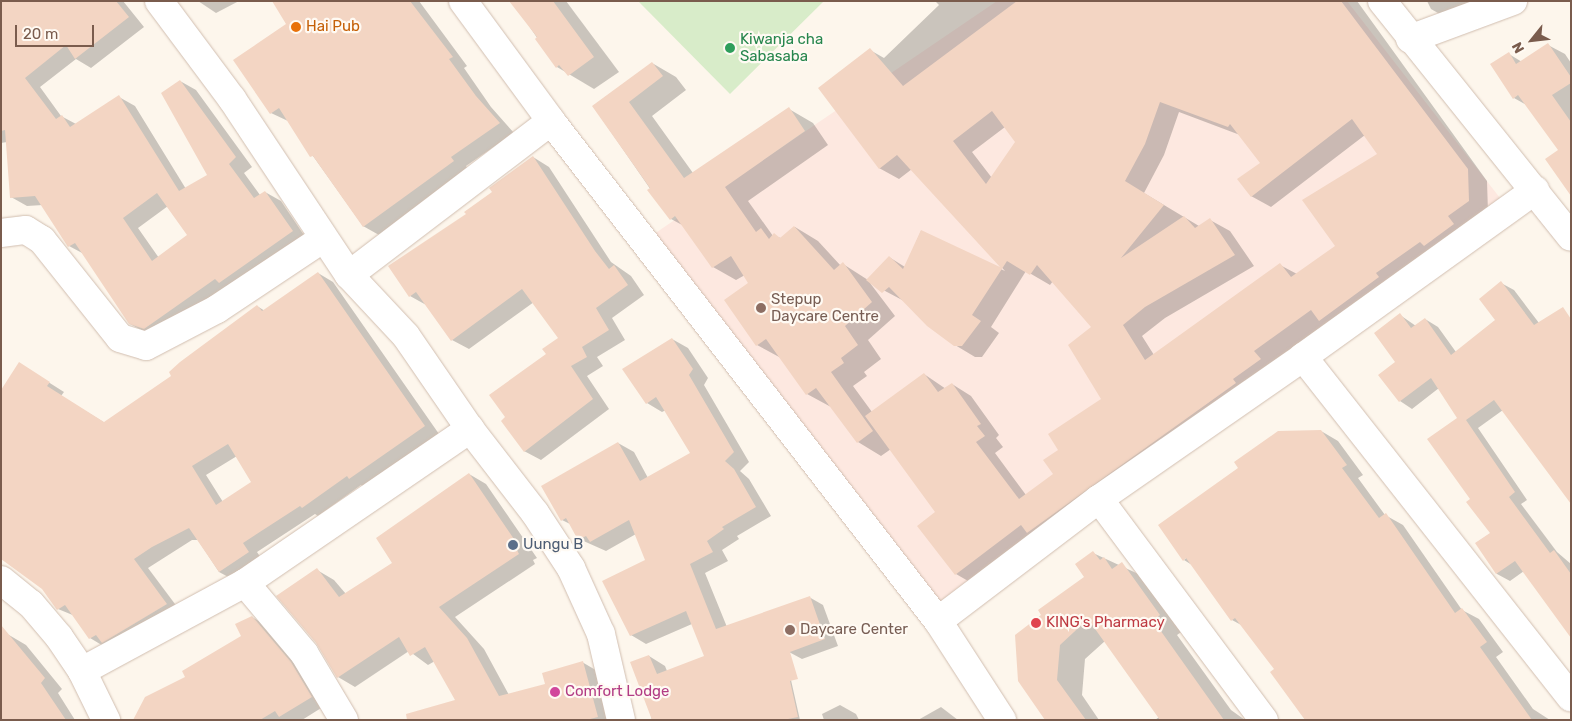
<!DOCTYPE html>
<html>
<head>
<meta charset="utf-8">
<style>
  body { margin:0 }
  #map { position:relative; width:1572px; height:721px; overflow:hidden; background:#fdf6ec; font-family:Rubik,sans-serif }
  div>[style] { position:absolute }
  .commercial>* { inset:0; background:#fde8e0 }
  .green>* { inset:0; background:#d8ecc9 }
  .shadow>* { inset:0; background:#0003 }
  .building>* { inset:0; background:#f3d5c3 }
  .roads { filter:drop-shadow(0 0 1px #d1beb0) drop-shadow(0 0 1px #d1beb0) }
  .minor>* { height:28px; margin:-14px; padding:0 14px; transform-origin:14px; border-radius:14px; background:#fff }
  .dots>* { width:14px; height:14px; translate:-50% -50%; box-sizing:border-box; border:2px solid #fffaf3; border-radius:50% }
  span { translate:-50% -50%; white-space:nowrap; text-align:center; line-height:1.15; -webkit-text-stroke:4.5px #fffaf3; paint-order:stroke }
  .food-label { font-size:15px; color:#c56008 }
  .left { translate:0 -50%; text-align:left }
  .leisure-label { font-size:15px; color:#27864d }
  .education-label { font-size:15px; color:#785e54 }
  .service-label { font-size:15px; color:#4e5e75 }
  .health-label { font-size:15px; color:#be3a42 }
  .hotel-label { font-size:15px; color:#b23c85 }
  .frame { position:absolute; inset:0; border:2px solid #7a5c4d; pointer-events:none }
  .north { position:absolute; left:1507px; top:15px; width:50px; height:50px; -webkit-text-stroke:4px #fffaf3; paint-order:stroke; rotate:241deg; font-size:14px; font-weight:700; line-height:20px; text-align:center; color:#7a5c4d }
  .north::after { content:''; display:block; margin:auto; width:18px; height:22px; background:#7a5c4d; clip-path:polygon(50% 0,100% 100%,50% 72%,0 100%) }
  .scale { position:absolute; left:15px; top:25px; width:79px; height:22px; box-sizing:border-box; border:2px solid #7a5c4d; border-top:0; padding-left:6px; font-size:15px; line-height:18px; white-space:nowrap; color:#7a5c4d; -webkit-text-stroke:4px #fffaf3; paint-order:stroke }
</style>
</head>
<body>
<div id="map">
  <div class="commercial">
    <i style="clip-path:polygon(997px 1px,1347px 1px,1500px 198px,939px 605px,654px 234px)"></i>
  </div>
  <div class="green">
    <i style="clip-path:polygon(638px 1px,824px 1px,730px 94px)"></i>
  </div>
  <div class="shadow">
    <i style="clip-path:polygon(evenodd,1px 1px,123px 1px,144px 27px,91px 68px,76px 59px,40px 87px,61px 116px,76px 124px,119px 97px,135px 106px,186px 189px,209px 175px,180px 81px,196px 90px,252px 167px,244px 173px,260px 195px,265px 192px,281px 201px,308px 241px,235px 291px,147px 333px,130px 324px,84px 254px,69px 246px,43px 205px,27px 206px,11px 197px,7px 142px,1px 143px,1px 1px,168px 206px,189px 235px,159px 258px,138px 228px,168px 206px)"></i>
    <i style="clip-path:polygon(198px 1px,239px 1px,216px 13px)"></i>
    <i style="clip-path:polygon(273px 1px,419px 1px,467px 66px,464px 68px,491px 107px,514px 133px,466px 166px,469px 171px,379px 235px,363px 226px,288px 121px,271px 113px,288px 24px)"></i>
    <i style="clip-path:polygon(512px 1px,566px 1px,619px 72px,594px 89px,557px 67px)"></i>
    <i style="clip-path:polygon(evenodd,935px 1px,1357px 1px,1487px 181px,1488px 212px,975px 585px,956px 574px,937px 513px,891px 449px,881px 456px,858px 442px,831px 407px,807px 394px,781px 358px,757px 345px,750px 283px,745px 275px,736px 280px,713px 267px,684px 226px,671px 219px,593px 106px,652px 63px,676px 77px,686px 90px,652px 116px,693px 173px,789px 109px,813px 123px,828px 145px,748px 201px,773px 236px,781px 238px,795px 227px,818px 241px,841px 266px,843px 264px,868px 280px,889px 257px,905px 267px,921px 231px,1005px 271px,912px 169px,899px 179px,879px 168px,870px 50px,884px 58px,939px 5px,935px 1px,1179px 112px,1240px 135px,1261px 163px,1251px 196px,1271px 207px,1365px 135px,1379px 155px,1337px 246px,1297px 274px,1280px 265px,1154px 355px,1142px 336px,1165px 318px,1254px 266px,1230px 231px,1210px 220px,1199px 226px,1144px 193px,1164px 155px,1179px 112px,935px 1px,1005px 127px,1017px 142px,992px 178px,972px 152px,1005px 127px,935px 1px,1026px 271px,1050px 285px,1053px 281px,1093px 327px,1103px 399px,1059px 450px,1055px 475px,1026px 495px,995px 453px,1003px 447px,996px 438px,999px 435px,971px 396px,952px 384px,946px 389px,924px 374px,872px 412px,853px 386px,867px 376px,864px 372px,881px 359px,868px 340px,895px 316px,870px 283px,904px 301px,955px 345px,975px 357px,982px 357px,999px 333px,991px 327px,1026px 271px)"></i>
    <i style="clip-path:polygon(1427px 1px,1504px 1px,1450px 20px,1431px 9px)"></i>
    <i style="clip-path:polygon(1548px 45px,1565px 54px,1571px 63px,1571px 190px,1560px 151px,1528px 106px,1514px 98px,1509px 54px,1522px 62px)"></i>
    <i style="clip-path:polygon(533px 157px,549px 167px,611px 262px,631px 276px,644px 295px,612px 318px,625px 340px,597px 357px,603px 366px,587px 376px,609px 409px,541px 460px,524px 451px,548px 355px,560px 338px,534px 302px,469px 349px,452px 340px,428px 306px,410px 296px,467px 215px)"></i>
    <i style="clip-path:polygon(evenodd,318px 273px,333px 282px,439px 434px,364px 487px,361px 485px,318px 516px,315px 514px,257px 552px,263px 561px,234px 580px,219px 572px,198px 540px,192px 540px,148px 568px,181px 612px,105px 647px,90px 638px,75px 616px,58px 609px,34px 373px,64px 392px,61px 396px,105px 423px,173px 376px,257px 306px,265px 311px,318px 273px,237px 456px,253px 482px,223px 502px,206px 475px,237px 456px)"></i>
    <i style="clip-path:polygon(1501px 283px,1514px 290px,1539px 323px,1503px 410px,1478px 428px,1527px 500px,1521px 504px,1557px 552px,1571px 564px,1571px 634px,1524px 571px,1510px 581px,1497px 574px,1476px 543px,1491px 533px,1472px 500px,1459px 418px,1439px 388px,1412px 409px,1400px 401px,1400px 315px,1416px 326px,1425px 319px,1438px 327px,1456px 352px,1496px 320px)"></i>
    <i style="clip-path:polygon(672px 339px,688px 348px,708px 378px,704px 385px,749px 462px,740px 471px,749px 479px,771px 516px,737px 536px,739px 539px,722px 550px,728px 561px,705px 573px,727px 627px,809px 597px,823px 605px,838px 646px,802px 659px,789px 652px,782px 640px,800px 720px,652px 720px,649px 708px,649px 656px,665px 666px,667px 671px,706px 657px,692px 624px,646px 644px,631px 635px,647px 560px,636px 534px,606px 551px,579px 539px,572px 525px,562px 520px,618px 443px,634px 452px,648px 478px,692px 454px,666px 410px,662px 412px,647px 403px)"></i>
    <i style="clip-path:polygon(1321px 431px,1338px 441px,1363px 475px,1358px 478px,1385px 515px,1403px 525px,1462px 610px,1479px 619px,1503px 652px,1496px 657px,1533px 709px,1550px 720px,1306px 720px,1276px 669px,1243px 626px,1232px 620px,1192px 565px,1184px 560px)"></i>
    <i style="clip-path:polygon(469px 474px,486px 484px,537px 558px,533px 560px,535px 564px,455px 617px,484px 649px,509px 695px,546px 685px,582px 662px,599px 672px,613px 720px,430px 720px,457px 700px,435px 661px,428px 665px,409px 651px,355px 687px,338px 677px,317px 642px,317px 570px,334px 580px,346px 594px,393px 563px)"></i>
    <i style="clip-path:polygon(1093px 553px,1147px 578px,1184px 630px,1177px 635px,1231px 710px,1245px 720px,1155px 720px,1159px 717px,1105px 641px,1085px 659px,1082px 695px,1099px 720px,1046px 720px,1043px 615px,1086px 578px)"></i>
    <i style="clip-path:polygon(252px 617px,267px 626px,326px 705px,302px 720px,139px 720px,187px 678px,243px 637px)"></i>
    <i style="clip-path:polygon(9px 635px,26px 645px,62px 689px,58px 693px,75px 720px,1px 720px)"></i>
    <i style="clip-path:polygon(840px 705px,856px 714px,859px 720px,824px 720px,822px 714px)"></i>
    <i style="clip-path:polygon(941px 707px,958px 720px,918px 720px)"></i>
  </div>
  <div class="building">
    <i style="clip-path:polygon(evenodd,1px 1px,116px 1px,129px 17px,75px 59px,66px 45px,25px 78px,56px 119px,62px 115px,70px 127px,119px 95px,179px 191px,207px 175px,161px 93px,180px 80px,236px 157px,229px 164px,254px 198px,265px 191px,293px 231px,219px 283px,215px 279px,144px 329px,129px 324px,75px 243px,68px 247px,35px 196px,10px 198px,5px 130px,1px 131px,1px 1px,157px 193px,187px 235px,152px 261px,123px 218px,157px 193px)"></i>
    <i style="clip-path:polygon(272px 1px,410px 1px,453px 57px,449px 59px,476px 96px,500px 123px,451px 157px,454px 161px,363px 227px,313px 156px,310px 157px,279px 108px,270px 114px,233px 60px,286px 24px)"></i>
    <i style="clip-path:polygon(509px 1px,553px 1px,594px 57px,568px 76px,559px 65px,556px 68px,535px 39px,537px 37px)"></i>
    <i style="clip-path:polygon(evenodd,1017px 1px,1341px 1px,1468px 169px,1469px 201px,1448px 216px,1454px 224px,1424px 246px,1420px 242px,1376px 273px,1379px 277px,1319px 321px,1311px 310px,1254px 351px,1261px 359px,1233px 379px,1236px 383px,1027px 533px,1021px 525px,955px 575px,917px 526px,935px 512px,865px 416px,924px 373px,938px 392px,952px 383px,981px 424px,977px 426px,985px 436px,976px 442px,1019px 499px,1053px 474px,1043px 460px,1058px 450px,1048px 434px,1101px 399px,1068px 345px,1091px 327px,1037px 265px,1030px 275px,1007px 261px,972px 315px,981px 321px,962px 346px,954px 346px,927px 326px,889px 287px,882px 293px,866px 280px,889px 256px,903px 269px,921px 230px,1000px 267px,897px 155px,879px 169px,818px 88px,870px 48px,903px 86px,1017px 1px,1160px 102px,1228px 127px,1230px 124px,1260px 163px,1237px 179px,1251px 197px,1352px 119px,1377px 154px,1302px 200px,1335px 246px,1291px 277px,1280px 263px,1145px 360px,1123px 325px,1145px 307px,1235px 255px,1210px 218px,1195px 228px,1184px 216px,1121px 258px,1164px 205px,1125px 181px,1145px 144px,1160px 102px,1017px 1px,992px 111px,1015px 142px,986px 184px,953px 141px,992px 111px)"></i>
    <i style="clip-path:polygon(1548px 43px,1571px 77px,1571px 83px,1552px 95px,1571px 122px,1571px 196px,1545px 159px,1558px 150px,1518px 95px,1513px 99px,1490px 64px,1509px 52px,1516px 64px)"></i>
    <i style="clip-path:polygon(652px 62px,663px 76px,629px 102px,684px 178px,789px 107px,805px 131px,725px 187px,756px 232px,761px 228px,769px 239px,774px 233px,780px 238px,794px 226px,834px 270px,843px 262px,872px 302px,845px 326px,858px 345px,841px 358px,844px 363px,831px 372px,873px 431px,857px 443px,816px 388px,806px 395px,766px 339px,756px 346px,724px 300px,748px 283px,731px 256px,712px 268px,675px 216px,670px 220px,647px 190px,650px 188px,592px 106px)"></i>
    <i style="clip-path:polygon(533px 156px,595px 251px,609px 269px,614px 265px,628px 285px,596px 308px,609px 330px,582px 347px,587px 357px,571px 366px,593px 399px,524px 452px,501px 421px,505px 417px,489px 395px,546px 354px,542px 349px,558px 338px,522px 289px,451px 341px,416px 292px,409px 297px,388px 266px,466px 214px,464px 212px,492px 192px,489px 188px)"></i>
    <i style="clip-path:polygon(evenodd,318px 272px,425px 426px,349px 479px,347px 476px,302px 508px,300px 506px,243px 543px,249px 552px,219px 572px,189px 528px,152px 547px,134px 559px,167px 604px,102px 643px,96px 635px,89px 639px,65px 605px,57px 610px,42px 589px,1px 559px,1px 390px,19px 362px,50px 382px,47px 386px,104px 422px,171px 376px,169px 372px,180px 362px,257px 305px,262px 311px,318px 272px,228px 444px,251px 482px,216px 505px,192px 466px,228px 444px)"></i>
    <i style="clip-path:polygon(1501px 281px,1534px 325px,1563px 307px,1571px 319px,1571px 504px,1494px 400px,1466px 420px,1515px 492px,1509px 497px,1550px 553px,1554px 550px,1571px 574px,1571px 638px,1515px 561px,1496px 574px,1475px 543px,1490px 533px,1466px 502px,1470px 499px,1427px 439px,1457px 418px,1431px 378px,1399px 402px,1378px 375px,1395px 362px,1374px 333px,1400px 313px,1411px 328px,1425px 318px,1451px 355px,1495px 320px,1479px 299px)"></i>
    <i style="clip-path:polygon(672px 338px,693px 369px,689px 375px,734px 452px,725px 461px,734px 469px,756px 507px,722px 527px,724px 529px,707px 541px,713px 552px,690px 564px,716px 629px,810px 596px,825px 639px,790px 652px,798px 679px,790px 681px,798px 717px,783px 720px,652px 720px,630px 662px,649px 655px,657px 674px,704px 656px,686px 611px,630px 636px,602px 581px,645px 560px,629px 520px,590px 542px,586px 536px,578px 540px,566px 518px,561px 521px,541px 486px,618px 442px,640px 481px,690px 453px,656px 397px,646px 404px,622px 369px)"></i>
    <i style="clip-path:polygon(1321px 430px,1347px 465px,1342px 468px,1379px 518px,1386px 513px,1455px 613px,1462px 608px,1487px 642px,1480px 647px,1532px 720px,1305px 720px,1270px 672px,1274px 669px,1235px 618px,1231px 621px,1186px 558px,1183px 561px,1158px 525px,1238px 468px,1234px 462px,1278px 431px)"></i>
    <i style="clip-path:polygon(469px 473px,520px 548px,517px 550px,519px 554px,439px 607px,467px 638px,499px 696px,545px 684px,542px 673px,583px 661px,598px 717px,586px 720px,407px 720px,406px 714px,455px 700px,425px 647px,410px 656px,399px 637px,337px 678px,316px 643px,276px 596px,317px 568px,339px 597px,392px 563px,376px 538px)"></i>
    <i style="clip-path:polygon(1093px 551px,1100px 560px,1104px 557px,1112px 569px,1122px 562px,1160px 615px,1153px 620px,1224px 720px,1160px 720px,1088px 619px,1060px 645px,1057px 680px,1086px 720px,1045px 720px,1018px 681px,1015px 635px,1041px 615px,1038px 610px,1084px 577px,1075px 564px)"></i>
    <i style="clip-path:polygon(252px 616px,291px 662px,312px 697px,279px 717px,275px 711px,260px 720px,133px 720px,145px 697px,185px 677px,182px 671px,241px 636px,235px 624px)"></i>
    <i style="clip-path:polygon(1px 625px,45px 678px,41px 683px,66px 720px,1px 720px)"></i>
  </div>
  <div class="roads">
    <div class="minor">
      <i style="left:159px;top:1px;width:122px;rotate:53.3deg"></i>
      <i style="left:232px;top:99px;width:211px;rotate:56.4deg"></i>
      <i style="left:349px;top:275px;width:83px;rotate:46.9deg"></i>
      <i style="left:406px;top:336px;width:113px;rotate:55.5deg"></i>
      <i style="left:470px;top:429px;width:106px;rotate:52.3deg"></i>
      <i style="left:535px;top:513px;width:66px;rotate:56.8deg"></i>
      <i style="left:571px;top:568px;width:72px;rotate:65.6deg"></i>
      <i style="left:601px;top:634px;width:88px;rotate:76.9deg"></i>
      <i style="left:463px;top:1px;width:149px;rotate:53.7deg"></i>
      <i style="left:551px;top:121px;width:632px;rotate:52.26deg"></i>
      <i style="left:938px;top:621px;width:118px;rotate:57.1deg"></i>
      <i style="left:1382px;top:1px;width:302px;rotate:51.3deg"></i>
      <i style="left:1410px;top:39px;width:110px;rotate:-20.3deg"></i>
      <i style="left:1px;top:233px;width:25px;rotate:-7deg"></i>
      <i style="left:26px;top:230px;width:19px;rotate:32deg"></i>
      <i style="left:42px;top:240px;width:125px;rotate:51.5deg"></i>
      <i style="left:120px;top:338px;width:27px;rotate:17deg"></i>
      <i style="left:146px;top:346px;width:80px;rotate:-27.5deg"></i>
      <i style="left:217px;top:309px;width:128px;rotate:-33.6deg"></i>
      <i style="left:349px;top:275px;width:254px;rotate:-37.3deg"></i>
      <i style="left:1303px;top:357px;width:433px;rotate:51.8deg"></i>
      <i style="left:1099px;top:499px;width:276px;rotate:53.3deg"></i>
      <i style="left:1px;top:580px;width:38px;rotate:39deg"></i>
      <i style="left:31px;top:604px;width:43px;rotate:49.7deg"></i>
      <i style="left:59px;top:637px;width:41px;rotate:55.9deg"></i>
      <i style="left:82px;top:671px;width:55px;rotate:63.9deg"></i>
      <i style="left:245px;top:583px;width:92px;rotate:49.9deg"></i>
      <i style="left:304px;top:653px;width:78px;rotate:59.2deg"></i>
      <i style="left:938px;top:621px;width:202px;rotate:-37.2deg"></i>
      <i style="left:1099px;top:499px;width:249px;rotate:-34.8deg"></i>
      <i style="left:1303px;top:357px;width:286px;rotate:-35.7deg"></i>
      <i style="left:82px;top:671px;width:185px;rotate:-28.4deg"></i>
      <i style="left:245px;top:583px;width:273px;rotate:-34.4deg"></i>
    </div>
  </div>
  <div class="dots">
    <i style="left:296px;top:27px;background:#e8710a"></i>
    <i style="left:730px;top:48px;background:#2e9e5b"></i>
    <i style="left:761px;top:308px;background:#8d6e63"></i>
    <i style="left:513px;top:545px;background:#5c6f8a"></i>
    <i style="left:1036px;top:623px;background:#e0444e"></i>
    <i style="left:790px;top:630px;background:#8d6e63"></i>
    <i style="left:555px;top:692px;background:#d1479c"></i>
  </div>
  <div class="food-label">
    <span class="left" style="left:306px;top:27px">Hai Pub</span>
  </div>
  <div class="leisure-label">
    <span class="left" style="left:740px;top:48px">Kiwanja cha<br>Sabasaba</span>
  </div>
  <div class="education-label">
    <span class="left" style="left:771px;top:308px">Stepup<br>Daycare Centre</span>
    <span class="left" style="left:800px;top:630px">Daycare Center</span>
  </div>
  <div class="service-label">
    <span class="left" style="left:523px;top:545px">Uungu B</span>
  </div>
  <div class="health-label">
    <span class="left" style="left:1046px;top:623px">KING's Pharmacy</span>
  </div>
  <div class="hotel-label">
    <span class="left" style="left:565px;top:692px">Comfort Lodge</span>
  </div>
  <div class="frame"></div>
  <div class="north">N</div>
  <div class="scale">20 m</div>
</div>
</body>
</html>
